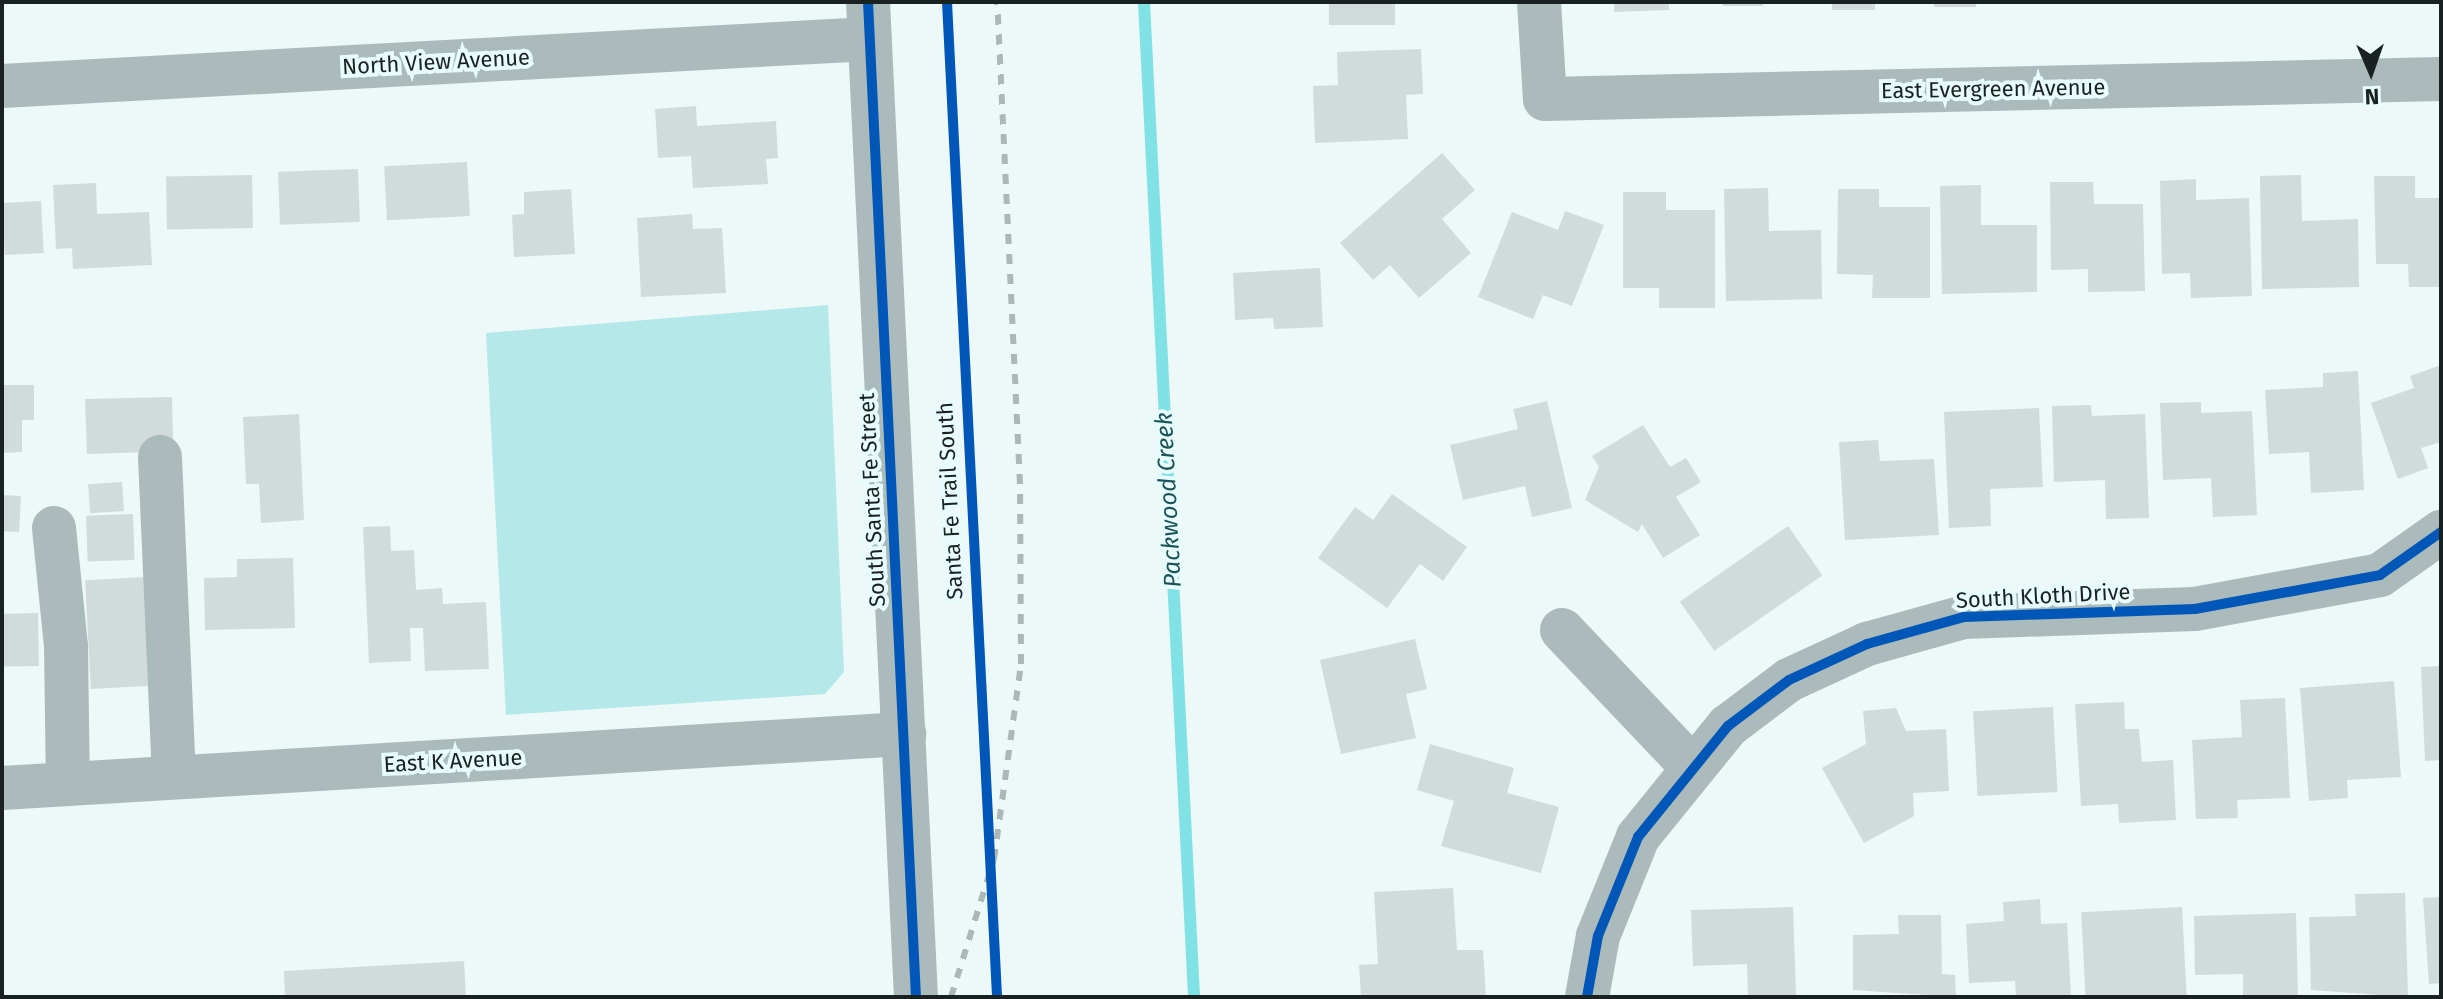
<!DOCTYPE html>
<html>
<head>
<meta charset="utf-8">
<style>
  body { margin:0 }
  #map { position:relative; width:2443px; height:999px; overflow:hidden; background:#edf8f8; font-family:"Fira Sans",sans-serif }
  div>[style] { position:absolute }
  .green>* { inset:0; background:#b5e8e9 }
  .stream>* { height:12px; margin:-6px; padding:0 6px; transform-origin:6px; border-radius:6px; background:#81e2e6 }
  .building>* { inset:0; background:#d2dbdb; transform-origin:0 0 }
  .minor>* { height:44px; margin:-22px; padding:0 22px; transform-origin:22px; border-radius:22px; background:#abbbbb }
  .rail>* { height:6px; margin-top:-3px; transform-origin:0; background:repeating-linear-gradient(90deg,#acb8b8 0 10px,transparent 0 20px) }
  .cycleway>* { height:10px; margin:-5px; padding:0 5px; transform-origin:5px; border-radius:5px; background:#0057b8 }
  span { translate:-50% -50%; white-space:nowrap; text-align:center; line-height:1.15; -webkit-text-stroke:8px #e8fcfd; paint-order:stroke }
  .street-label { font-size:22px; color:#1a2121 }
  .water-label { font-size:24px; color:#1a5456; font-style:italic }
  .frame { position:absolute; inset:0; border:4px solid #1a2121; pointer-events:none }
  .north { position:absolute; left:2331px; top:32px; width:80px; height:80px; -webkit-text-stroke:6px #e8fcfd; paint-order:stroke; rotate:178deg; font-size:22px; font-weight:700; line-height:32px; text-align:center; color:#1a2121 }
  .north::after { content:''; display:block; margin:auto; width:28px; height:36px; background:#1a2121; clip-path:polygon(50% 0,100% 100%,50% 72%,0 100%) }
</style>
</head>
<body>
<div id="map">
  <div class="green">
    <i style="clip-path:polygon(828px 305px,844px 672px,825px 694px,506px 715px,486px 333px)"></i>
  </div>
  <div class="stream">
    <i style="left:1144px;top:2px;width:996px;rotate:87.12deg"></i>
  </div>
  <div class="building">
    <i style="left:1329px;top:2px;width:66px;height:23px"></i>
    <i style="clip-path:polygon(1614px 2px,1669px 2px,1669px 10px,1614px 12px)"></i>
    <i style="left:1723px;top:2px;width:40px;height:4px"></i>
    <i style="left:1832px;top:2px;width:43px;height:8px"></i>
    <i style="left:1934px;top:2px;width:42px;height:5px"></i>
    <i style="clip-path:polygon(1421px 49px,1423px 94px,1406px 95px,1408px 139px,1315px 143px,1313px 86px,1338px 85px,1337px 52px)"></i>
    <i style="clip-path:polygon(696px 106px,697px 126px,776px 121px,778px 158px,766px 159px,768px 184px,693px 188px,691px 156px,658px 158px,655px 109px)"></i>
    <i style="clip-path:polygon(1442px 153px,1475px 190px,1442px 219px,1471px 253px,1419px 298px,1390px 265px,1373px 280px,1340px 243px)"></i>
    <i style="left:467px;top:162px;width:54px;height:83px;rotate:87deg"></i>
    <i style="left:358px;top:169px;width:53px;height:80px;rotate:88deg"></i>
    <i style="left:252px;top:175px;width:53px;height:86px;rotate:89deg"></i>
    <i style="clip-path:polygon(2301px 175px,2302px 221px,2358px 219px,2359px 287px,2262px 289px,2260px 176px)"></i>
    <i style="clip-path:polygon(2374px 176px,2415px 176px,2415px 198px,2441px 198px,2441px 287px,2409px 287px,2408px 264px,2376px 264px)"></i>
    <i style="clip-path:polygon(2196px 179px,2196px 200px,2249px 198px,2252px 296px,2191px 298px,2190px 273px,2162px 274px,2160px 181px)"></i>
    <i style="clip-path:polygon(2050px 182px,2093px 182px,2094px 204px,2143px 204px,2145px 291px,2088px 292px,2088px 269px,2051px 270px)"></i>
    <i style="clip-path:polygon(96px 183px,97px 214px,149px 212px,152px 265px,73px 269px,72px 248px,56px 249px,53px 185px)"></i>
    <i style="clip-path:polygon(1981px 185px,1981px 225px,2037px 225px,2037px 292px,1942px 294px,1940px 186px)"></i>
    <i style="clip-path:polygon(1768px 188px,1769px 231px,1821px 230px,1822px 299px,1726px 301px,1724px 189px)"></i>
    <i style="clip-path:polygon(571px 189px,575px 254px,514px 257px,512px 215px,524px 214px,524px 192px)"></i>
    <i style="clip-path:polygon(1838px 189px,1879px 189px,1879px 207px,1930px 207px,1930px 298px,1872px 298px,1873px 275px,1837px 274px)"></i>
    <i style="clip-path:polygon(1623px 192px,1666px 192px,1666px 210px,1715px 210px,1715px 308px,1659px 308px,1659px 288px,1623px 288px)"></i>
    <i style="left:41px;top:201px;width:52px;height:39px;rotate:87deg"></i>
    <i style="clip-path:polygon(1565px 211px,1604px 225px,1572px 306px,1543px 295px,1533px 319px,1478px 297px,1512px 212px,1558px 230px)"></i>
    <i style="clip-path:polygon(692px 214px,693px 229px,722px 228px,726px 293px,641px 297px,637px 218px)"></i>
    <i style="clip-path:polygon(1320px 268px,1323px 327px,1274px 329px,1273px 318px,1235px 320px,1233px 273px)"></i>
    <i style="clip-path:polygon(2441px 365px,2441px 442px,2421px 448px,2428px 468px,2398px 479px,2371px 403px,2414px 388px,2410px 376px)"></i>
    <i style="clip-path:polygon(2358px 371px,2364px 490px,2311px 493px,2309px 452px,2269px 454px,2265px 390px,2323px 387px,2323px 373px)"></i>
    <i style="clip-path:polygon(2px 385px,34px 385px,34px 420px,22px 420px,22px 452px,2px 453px)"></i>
    <i style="clip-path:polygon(172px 397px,173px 439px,149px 439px,149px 452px,87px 454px,85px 399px)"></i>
    <i style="clip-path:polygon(1547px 401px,1572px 508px,1532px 517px,1525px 486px,1463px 500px,1450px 445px,1518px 429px,1513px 409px)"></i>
    <i style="clip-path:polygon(2201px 402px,2201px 413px,2252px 411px,2257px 515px,2213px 517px,2211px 478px,2163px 480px,2160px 403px)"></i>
    <i style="clip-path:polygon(2091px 405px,2092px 416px,2145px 414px,2149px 518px,2106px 519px,2105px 480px,2054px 482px,2052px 406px)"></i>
    <i style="clip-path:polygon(2039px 408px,2043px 487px,1990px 489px,1991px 526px,1949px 528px,1944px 412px)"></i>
    <i style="clip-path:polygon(299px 414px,304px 520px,261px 523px,259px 484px,246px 484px,243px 417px)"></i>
    <i style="clip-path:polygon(1643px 425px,1670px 467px,1686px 458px,1701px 482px,1676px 497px,1700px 535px,1663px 558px,1642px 524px,1638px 532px,1585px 500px,1599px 467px,1592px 456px)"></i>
    <i style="clip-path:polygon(1878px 440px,1880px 461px,1934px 459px,1939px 535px,1845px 540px,1839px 442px)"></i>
    <i style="left:122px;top:482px;width:29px;height:34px;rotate:86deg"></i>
    <i style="clip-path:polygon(1392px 494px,1467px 547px,1443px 581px,1420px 564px,1387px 608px,1318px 558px,1355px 507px,1373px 520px)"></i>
    <i style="left:2px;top:495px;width:19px;height:36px;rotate:3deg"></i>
    <i style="left:133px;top:514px;width:46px;height:47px;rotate:88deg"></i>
    <i style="clip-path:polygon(390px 526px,391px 551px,414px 550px,416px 590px,442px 588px,443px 604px,486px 602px,489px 669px,425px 671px,423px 628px,410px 628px,411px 661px,369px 663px,363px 527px)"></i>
    <i style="left:1788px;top:526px;width:60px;height:132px;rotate:55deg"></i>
    <i style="clip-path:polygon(293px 558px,295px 628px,205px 630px,204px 578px,237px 577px,237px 559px)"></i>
    <i style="left:145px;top:577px;width:109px;height:60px;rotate:87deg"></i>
    <i style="left:38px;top:613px;width:53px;height:36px;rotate:89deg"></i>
    <i style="clip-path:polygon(1415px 639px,1427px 689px,1406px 694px,1416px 738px,1341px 754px,1320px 660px)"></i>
    <i style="clip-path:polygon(2441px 666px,2441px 760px,2425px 761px,2421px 667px)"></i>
    <i style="clip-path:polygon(2394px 681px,2401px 777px,2347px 780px,2348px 798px,2309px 801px,2300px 688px)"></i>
    <i style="clip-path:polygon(2285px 698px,2290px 798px,2237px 800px,2238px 818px,2196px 819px,2192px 740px,2242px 737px,2240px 700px)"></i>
    <i style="clip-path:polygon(2124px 702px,2125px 729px,2139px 729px,2142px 762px,2173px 760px,2176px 820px,2119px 823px,2118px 804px,2081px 806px,2075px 704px)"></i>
    <i style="left:2053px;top:707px;width:85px;height:80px;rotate:87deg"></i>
    <i style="clip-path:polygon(1896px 708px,1906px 731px,1946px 729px,1949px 791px,1913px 793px,1914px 816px,1864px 843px,1822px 768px,1866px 744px,1863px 711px)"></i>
    <i style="clip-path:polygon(1430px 744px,1514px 768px,1507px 793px,1559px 807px,1541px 873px,1441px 846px,1454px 801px,1417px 790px)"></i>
    <i style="clip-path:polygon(1453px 888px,1457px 950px,1483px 950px,1486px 997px,1361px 997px,1359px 965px,1378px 964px,1374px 892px)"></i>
    <i style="clip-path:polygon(2405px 893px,2408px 997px,2311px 990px,2309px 917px,2356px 916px,2355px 894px)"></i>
    <i style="clip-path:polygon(2441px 897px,2441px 983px,2429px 984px,2423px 898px)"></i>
    <i style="clip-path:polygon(2040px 899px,2041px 924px,2067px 923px,2071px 997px,2016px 997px,2015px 981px,1969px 983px,1966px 924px,2004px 921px,2003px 902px)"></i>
    <i style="clip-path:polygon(1793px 907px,1796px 997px,1748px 997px,1747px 964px,1693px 966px,1691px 910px)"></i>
    <i style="left:2182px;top:907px;width:90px;height:101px;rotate:87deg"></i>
    <i style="clip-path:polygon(2296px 913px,2298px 997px,2243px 997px,2243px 974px,2195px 975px,2194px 916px)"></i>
    <i style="clip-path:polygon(1898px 915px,1941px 915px,1942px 974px,1955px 975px,1956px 997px,1853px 990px,1853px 935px,1899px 934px)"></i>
    <i style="clip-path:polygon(464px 961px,466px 997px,285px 997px,284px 971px)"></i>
  </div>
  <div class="minor">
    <i style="left:868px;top:2px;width:996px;rotate:87.24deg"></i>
    <i style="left:1539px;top:2px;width:97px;rotate:86.5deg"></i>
    <i style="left:1545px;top:99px;width:896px;rotate:-1.28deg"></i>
    <i style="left:2px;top:86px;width:869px;rotate:-3.1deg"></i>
    <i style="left:160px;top:457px;width:320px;rotate:87.5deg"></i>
    <i style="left:54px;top:528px;width:120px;rotate:84.2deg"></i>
    <i style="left:66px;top:647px;width:137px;rotate:89.2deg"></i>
    <i style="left:1562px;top:630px;width:187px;rotate:46.5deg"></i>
    <i style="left:2px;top:788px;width:904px;rotate:-3.43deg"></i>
    <i style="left:1587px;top:997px;width:62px;rotate:-79.8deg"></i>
    <i style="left:1598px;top:936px;width:107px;rotate:-68deg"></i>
    <i style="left:1638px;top:837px;width:143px;rotate:-51deg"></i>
    <i style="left:1728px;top:726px;width:76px;rotate:-37deg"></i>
    <i style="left:1789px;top:680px;width:86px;rotate:-24.8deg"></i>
    <i style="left:1867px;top:644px;width:101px;rotate:-15.6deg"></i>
    <i style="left:1964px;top:617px;width:231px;rotate:-2deg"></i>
    <i style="left:2195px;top:609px;width:188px;rotate:-10.4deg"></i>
    <i style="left:2380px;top:575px;width:75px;rotate:-35.2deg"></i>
  </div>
  <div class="rail">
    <i style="left:951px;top:997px;width:145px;rotate:-72.7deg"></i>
    <i style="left:994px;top:859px;width:197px;rotate:-82.1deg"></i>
    <i style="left:1021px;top:664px;width:180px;rotate:-90.3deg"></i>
    <i style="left:1020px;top:484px;width:483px;rotate:-92.7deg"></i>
  </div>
  <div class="cycleway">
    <i style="left:868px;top:2px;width:996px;rotate:87.24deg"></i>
    <i style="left:947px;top:2px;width:996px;rotate:87.12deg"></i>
    <i style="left:1587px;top:997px;width:62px;rotate:-79.8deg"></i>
    <i style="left:1598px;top:936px;width:107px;rotate:-68deg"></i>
    <i style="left:1638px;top:837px;width:143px;rotate:-51deg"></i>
    <i style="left:1728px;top:726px;width:76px;rotate:-37deg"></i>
    <i style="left:1789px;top:680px;width:86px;rotate:-24.8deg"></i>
    <i style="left:1867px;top:644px;width:101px;rotate:-15.6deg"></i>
    <i style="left:1964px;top:617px;width:231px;rotate:-2deg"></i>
    <i style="left:2195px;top:609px;width:188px;rotate:-10.4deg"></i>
    <i style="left:2380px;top:575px;width:75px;rotate:-35.2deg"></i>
  </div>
  <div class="street-label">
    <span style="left:436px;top:62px;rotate:-3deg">North View Avenue</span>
    <span style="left:1993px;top:89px;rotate:-1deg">East Evergreen Avenue</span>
    <span style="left:872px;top:500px;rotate:-93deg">South Santa Fe Street</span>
    <span style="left:950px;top:501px;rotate:-93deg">Santa Fe Trail South</span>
    <span style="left:2043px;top:596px;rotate:-3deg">South Kloth Drive</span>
    <span style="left:453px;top:761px;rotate:-3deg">East K Avenue</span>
  </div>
  <div class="water-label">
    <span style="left:1169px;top:500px;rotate:-93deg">Packwood Creek</span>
  </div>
  <div class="frame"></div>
  <div class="north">N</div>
</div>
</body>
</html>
